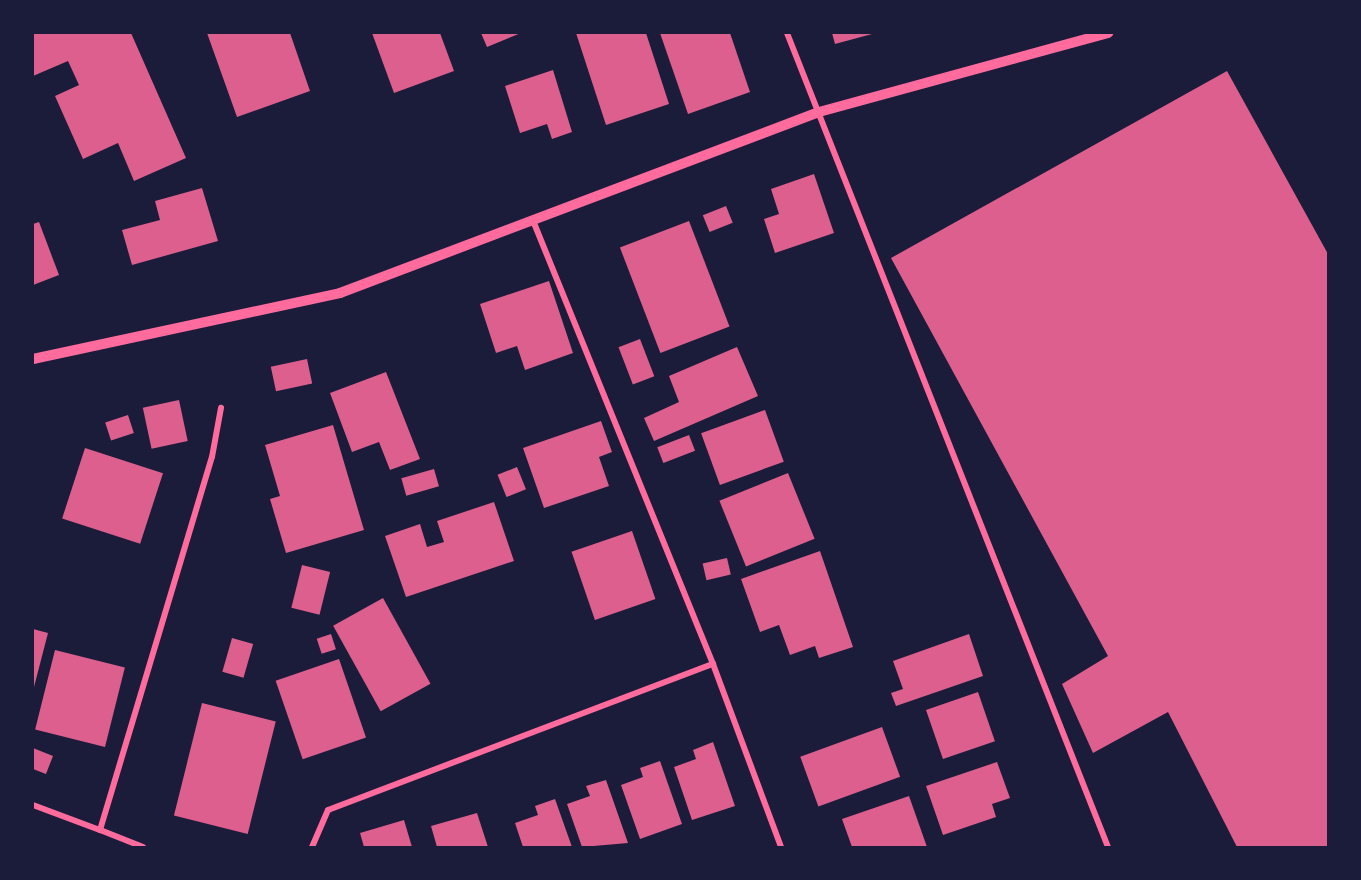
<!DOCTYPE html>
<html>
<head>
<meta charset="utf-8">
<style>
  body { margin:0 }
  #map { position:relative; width:1361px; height:880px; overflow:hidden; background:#1b1b3a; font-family:"Noto Serif",serif }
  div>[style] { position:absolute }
  .building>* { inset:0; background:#dd5f8e; transform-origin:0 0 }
  .minor>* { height:6px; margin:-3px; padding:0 3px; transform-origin:3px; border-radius:3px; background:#ff6b9d }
  .tertiary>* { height:10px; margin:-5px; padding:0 5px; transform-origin:5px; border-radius:5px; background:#ff6b9d }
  span { translate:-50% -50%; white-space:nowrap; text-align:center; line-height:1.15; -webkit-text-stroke:6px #1b1b3a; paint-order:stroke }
  .frame { position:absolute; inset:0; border:34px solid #1b1b3a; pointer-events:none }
</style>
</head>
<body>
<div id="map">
  <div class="building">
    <i style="clip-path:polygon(33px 33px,131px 33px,186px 158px,134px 181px,118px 143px,83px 159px,55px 96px,79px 85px,68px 61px,33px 76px)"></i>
    <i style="clip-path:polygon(207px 33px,290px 33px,310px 91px,237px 117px)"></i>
    <i style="clip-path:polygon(372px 33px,440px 33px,454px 71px,394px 93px)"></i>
    <i style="clip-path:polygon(481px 33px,521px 33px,487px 47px)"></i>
    <i style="clip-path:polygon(576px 33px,646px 33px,669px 104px,606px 125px)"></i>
    <i style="clip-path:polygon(660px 33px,730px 33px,750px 92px,688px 114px)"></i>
    <i style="clip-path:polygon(832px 33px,872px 33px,872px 34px,835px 44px)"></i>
    <i style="clip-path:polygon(553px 70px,572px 132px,552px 139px,547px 124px,520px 133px,505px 86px)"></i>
    <i style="clip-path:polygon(1227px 71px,1328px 254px,1328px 847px,1237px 847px,1168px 712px,1093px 753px,1062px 684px,1108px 656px,891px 258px)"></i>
    <i style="clip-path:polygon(814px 174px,834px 233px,775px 253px,764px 219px,779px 214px,771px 189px)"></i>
    <i style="clip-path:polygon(202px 188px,218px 241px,132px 265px,122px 230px,160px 220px,155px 201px)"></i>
    <i style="left:726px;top:206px;width:18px;height:25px;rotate:68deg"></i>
    <i style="left:689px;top:221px;width:113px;height:74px;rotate:69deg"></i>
    <i style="clip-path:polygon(39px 222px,59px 275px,33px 285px,33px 224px)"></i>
    <i style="clip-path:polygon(549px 281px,573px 353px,525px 370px,517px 346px,496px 353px,480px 304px)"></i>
    <i style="left:640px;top:339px;width:40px;height:23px;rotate:69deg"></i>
    <i style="clip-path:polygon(737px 347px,758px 396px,654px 441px,644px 418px,679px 402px,669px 376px)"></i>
    <i style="left:307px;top:359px;width:25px;height:37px;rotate:78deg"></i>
    <i style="clip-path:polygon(386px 372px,420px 459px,390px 470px,379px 442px,352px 452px,330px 393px)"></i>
    <i style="left:179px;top:400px;width:42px;height:37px;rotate:78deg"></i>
    <i style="left:765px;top:410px;width:55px;height:68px;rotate:70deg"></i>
    <i style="left:128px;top:415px;width:19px;height:24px;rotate:72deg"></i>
    <i style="clip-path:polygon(601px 421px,612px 452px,599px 457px,609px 486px,544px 508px,523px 448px)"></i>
    <i style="clip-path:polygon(333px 425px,364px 530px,286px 553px,270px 499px,280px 496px,265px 445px)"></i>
    <i style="left:689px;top:435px;width:17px;height:34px;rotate:69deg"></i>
    <i style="left:85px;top:448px;width:82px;height:74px;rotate:18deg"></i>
    <i style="left:517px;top:467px;width:24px;height:21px;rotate:68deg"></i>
    <i style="left:434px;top:469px;width:18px;height:34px;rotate:74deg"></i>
    <i style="left:788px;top:473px;width:71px;height:74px;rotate:68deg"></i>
    <i style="clip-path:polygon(494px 502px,514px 561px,406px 597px,385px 536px,420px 524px,427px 547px,444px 542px,437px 521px)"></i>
    <i style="left:632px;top:531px;width:72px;height:64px;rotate:71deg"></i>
    <i style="clip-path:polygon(820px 551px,853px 647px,819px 658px,815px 646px,790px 655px,779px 625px,760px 632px,741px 579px)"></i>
    <i style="left:727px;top:558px;width:17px;height:25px;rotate:77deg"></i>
    <i style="left:302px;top:565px;width:29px;height:44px;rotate:14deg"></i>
    <i style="left:383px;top:598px;width:98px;height:57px;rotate:61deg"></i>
    <i style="clip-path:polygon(33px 629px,48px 633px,34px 687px,33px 687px)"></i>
    <i style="left:331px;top:634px;width:16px;height:15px;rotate:72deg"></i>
    <i style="clip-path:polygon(969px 634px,983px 676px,896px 706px,891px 693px,903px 689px,893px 661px)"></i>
    <i style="left:232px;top:638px;width:22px;height:35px;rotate:16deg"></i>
    <i style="left:55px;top:650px;width:72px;height:82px;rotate:14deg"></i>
    <i style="left:339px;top:659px;width:83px;height:67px;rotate:71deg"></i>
    <i style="left:978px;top:692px;width:52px;height:55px;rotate:71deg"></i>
    <i style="left:202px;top:703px;width:76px;height:116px;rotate:14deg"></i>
    <i style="left:882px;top:727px;width:53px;height:87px;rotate:70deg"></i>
    <i style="clip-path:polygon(713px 742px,735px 806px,692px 820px,674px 767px,696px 759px,693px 750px)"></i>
    <i style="clip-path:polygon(33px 748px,53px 756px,46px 774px,33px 769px)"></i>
    <i style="clip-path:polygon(660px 761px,682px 824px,640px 839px,621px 785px,643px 777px,640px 768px)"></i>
    <i style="clip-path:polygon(997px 762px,1010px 798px,992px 804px,996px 817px,943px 835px,926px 786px)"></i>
    <i style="clip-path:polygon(606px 780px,628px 843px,582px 847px,567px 804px,590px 796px,586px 786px)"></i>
    <i style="clip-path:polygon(909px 796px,927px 847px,852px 847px,842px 819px)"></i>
    <i style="clip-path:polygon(555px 799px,572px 847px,523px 847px,515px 823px,538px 815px,535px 806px)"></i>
    <i style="clip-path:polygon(477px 813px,488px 847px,437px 847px,431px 826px)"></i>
    <i style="clip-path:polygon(404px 820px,412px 847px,364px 847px,360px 833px)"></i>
  </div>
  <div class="minor">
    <i style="left:787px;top:33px;width:875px;rotate:68.48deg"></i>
    <i style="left:534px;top:223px;width:476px;rotate:67.9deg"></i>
    <i style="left:713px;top:664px;width:195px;rotate:69.6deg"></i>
    <i style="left:33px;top:805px;width:72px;rotate:20.5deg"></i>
    <i style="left:143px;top:847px;width:46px;rotate:-158.4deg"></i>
    <i style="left:100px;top:830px;width:389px;rotate:-73.3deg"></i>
    <i style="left:212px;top:457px;width:50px;rotate:-79.6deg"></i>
    <i style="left:312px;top:847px;width:40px;rotate:-66.6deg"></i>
    <i style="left:328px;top:810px;width:412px;rotate:-20.8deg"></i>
  </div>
  <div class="tertiary">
    <i style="left:33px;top:359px;width:314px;rotate:-12.1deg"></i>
    <i style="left:340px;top:293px;width:512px;rotate:-20.7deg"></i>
    <i style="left:819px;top:112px;width:300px;rotate:-15.3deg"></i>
  </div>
  <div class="frame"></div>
</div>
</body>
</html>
